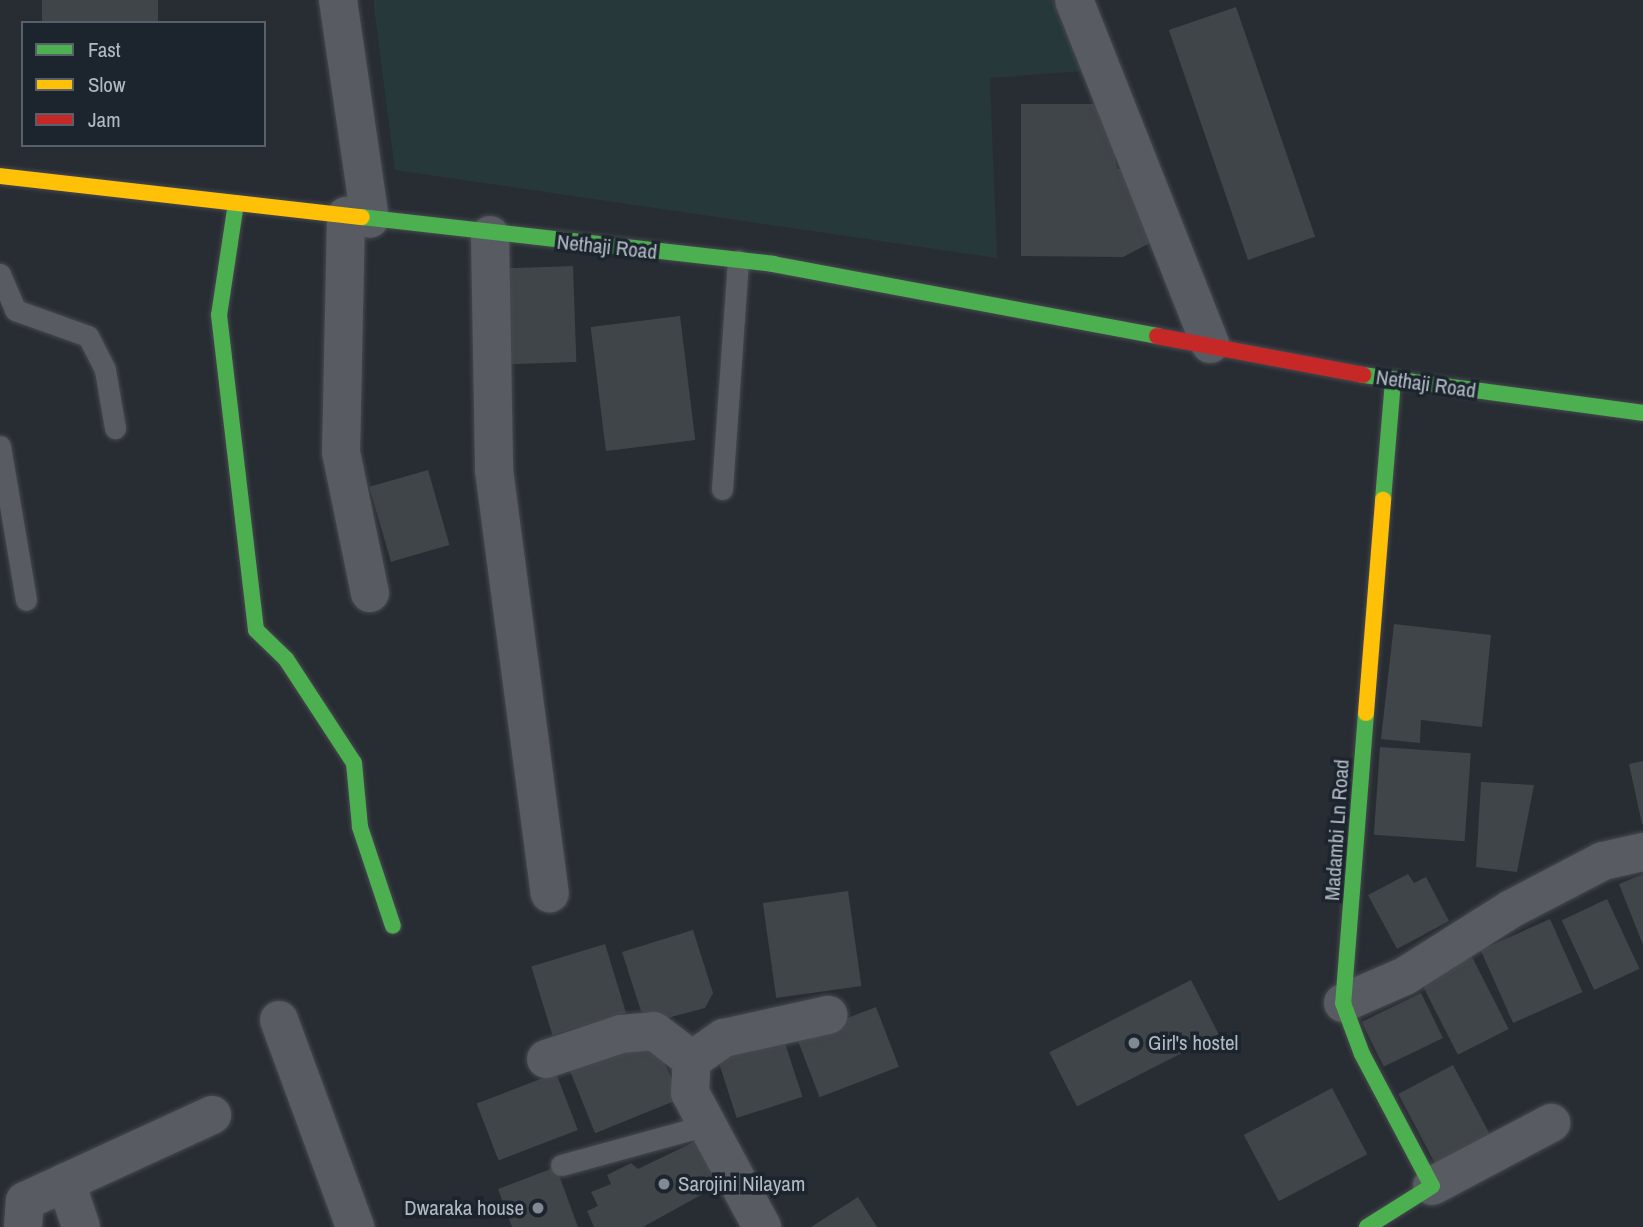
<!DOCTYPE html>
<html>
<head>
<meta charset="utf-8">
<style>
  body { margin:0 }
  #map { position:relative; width:1643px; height:1227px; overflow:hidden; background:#282d33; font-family:"Archivo Narrow",sans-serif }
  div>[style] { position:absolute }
  .green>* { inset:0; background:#263839 }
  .building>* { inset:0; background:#40454a; transform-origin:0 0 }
  .roads { filter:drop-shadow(0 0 2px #46494e) drop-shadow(0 0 2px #46494e) }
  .lane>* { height:21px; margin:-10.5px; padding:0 10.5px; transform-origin:10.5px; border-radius:10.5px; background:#585c62 }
  .street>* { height:38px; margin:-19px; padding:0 19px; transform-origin:19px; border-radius:19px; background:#585c62 }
  .fast>* { height:16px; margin:-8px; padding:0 8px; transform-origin:8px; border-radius:8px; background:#4caf50 }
  .slow>* { height:16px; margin:-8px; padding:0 8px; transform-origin:8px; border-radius:8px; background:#ffc107 }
  .jam>* { height:16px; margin:-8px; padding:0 8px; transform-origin:8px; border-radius:8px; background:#c62828 }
  .dots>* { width:19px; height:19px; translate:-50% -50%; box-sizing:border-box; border:4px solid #1c242d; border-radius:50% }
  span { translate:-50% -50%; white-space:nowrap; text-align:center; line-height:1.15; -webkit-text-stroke:7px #1c242d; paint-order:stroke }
  .street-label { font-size:21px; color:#b1bac5 }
  .poi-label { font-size:21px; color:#b1bac5 }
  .left { translate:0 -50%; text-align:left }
  .right { translate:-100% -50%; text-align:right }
  .legend { position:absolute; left:21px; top:21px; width:245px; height:126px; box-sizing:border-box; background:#1c242d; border:2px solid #58606a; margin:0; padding:9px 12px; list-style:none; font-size:21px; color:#b1bac5 }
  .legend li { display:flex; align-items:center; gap:14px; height:35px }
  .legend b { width:35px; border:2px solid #58606a }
</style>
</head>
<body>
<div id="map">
  <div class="green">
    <i style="clip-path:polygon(373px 0,1053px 0,1084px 71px,990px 78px,997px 258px,395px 170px)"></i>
  </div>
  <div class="building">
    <i style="left:42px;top:0;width:116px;height:24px"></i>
    <i style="left:1236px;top:7px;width:243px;height:71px;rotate:71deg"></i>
    <i style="clip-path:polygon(1021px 104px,1107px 104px,1117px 169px,1133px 166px,1154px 241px,1123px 257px,1021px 256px)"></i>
    <i style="left:573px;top:266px;width:96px;height:71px;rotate:88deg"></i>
    <i style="left:680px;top:316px;width:125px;height:90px;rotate:83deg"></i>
    <i style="left:428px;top:470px;width:78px;height:61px;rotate:74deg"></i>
    <i style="clip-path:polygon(1394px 624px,1491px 635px,1482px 727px,1421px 720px,1420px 743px,1381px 739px)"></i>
    <i style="left:1380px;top:747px;width:91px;height:88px;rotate:4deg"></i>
    <i style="clip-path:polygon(1643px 761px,1643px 824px,1642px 824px,1629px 764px)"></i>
    <i style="clip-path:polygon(1481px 782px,1534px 785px,1517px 872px,1476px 867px)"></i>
    <i style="clip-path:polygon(1408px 874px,1414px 883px,1426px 877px,1449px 921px,1397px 949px,1368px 895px)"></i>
    <i style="clip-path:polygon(1643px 874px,1643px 945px,1619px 884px)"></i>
    <i style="left:848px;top:891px;width:96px;height:86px;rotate:82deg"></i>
    <i style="left:1607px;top:899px;width:77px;height:50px;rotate:65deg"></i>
    <i style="left:1550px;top:919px;width:80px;height:76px;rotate:66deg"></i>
    <i style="clip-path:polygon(693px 930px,713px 993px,705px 1008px,656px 1021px,641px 1011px,622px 952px)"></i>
    <i style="left:605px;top:944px;width:72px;height:77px;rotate:73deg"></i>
    <i style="left:1471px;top:955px;width:83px;height:57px;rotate:63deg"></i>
    <i style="left:1191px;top:980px;width:61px;height:159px;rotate:63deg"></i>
    <i style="left:1421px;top:993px;width:50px;height:66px;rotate:64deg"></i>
    <i style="left:876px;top:1007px;width:64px;height:85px;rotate:69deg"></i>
    <i style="left:782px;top:1034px;width:66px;height:69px;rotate:72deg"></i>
    <i style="left:654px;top:1036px;width:68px;height:91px;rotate:68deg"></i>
    <i style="left:1453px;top:1065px;width:85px;height:62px;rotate:62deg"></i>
    <i style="left:556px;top:1073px;width:61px;height:85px;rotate:69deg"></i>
    <i style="left:1332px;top:1088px;width:75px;height:100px;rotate:62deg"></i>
    <i style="clip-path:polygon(698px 1140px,719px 1185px,643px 1227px,594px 1227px,587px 1211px,598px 1206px,591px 1192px,611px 1184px,607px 1175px,631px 1163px,638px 1169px)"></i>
    <i style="clip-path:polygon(556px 1167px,578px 1227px,512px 1227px,498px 1189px)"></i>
    <i style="clip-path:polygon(858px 1197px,877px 1227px,811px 1227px)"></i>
  </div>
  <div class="roads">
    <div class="lane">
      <i style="left:0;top:274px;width:39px;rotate:67deg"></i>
      <i style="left:15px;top:310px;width:77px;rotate:19.6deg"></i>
      <i style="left:88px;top:336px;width:38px;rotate:63deg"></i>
      <i style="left:105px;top:370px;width:59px;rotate:80.2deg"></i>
      <i style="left:0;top:446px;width:156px;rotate:80.4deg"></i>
      <i style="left:722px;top:489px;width:229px;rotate:-86deg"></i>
      <i style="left:561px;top:1165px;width:151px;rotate:-15.3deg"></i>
    </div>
    <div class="street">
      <i style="left:338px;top:0;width:221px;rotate:81.7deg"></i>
      <i style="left:1074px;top:0;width:370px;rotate:68.4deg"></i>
      <i style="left:346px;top:216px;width:236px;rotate:91.2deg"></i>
      <i style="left:341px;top:452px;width:144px;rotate:78.4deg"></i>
      <i style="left:490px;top:235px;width:235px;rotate:89deg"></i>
      <i style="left:494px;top:470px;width:427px;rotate:82.5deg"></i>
      <i style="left:1343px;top:1003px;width:68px;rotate:-23.5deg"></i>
      <i style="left:1405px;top:976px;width:125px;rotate:-32.3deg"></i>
      <i style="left:1511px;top:909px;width:104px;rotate:-27.6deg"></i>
      <i style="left:1603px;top:861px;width:41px;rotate:-12.7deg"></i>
      <i style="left:279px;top:1020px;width:221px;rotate:69.8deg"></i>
      <i style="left:546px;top:1059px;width:79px;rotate:-18.4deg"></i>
      <i style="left:621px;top:1034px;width:33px;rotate:-5deg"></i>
      <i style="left:654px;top:1031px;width:48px;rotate:37.3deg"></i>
      <i style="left:66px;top:1182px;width:47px;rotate:71.6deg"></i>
      <i style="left:1432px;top:1186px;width:135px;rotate:-27.9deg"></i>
      <i style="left:23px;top:1227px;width:26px;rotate:-86deg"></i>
      <i style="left:25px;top:1201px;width:206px;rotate:-24.7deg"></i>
      <i style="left:762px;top:1227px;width:152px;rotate:-118.2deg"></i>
      <i style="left:690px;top:1093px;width:33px;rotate:-87deg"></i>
      <i style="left:692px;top:1060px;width:39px;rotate:-35deg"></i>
      <i style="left:724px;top:1038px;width:107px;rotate:-12.5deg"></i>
    </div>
    <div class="fast">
      <i style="left:236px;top:203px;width:113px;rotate:98.6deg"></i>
      <i style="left:219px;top:315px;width:317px;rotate:83.3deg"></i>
      <i style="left:256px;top:630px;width:42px;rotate:44deg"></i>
      <i style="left:286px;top:659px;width:124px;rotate:56.8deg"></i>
      <i style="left:354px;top:763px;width:64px;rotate:84.6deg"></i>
      <i style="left:360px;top:827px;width:104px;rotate:71.6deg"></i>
      <i style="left:362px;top:217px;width:414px;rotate:6.5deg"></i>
      <i style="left:773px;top:264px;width:391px;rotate:10.6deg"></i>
      <i style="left:1363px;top:375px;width:283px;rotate:7.7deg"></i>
      <i style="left:1383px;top:500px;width:119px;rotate:-85.2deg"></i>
      <i style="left:1366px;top:713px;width:291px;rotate:94.5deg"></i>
      <i style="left:1343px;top:1003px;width:54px;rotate:69.6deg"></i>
      <i style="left:1362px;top:1054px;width:149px;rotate:62.1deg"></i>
      <i style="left:1432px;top:1186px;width:77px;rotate:147.8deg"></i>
    </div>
    <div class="slow">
      <i style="left:0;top:176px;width:364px;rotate:6.5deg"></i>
      <i style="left:1366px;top:713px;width:214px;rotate:-85.4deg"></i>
    </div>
    <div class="jam">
      <i style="left:1157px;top:336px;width:210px;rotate:10.7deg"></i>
    </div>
  </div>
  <div class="dots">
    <i style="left:1134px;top:1043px;background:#818992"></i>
    <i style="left:664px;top:1184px;background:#818992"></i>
    <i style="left:538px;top:1208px;background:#818992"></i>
  </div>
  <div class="street-label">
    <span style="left:607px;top:247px;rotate:6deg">Nethaji Road</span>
    <span style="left:1426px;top:384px;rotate:8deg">Nethaji Road</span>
    <span style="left:1337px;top:830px;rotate:-86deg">Madambi Ln Road</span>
  </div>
  <div class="poi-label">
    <span class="left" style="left:1148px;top:1043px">Girl's hostel</span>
    <span class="left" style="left:678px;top:1184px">Sarojini Nilayam</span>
    <span class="right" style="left:524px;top:1208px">Dwaraka house</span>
  </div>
  <ul class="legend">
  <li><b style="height:9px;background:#4caf50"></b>Fast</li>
  <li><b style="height:9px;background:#ffc107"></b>Slow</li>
  <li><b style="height:9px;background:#c62828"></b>Jam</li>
  </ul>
</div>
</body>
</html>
